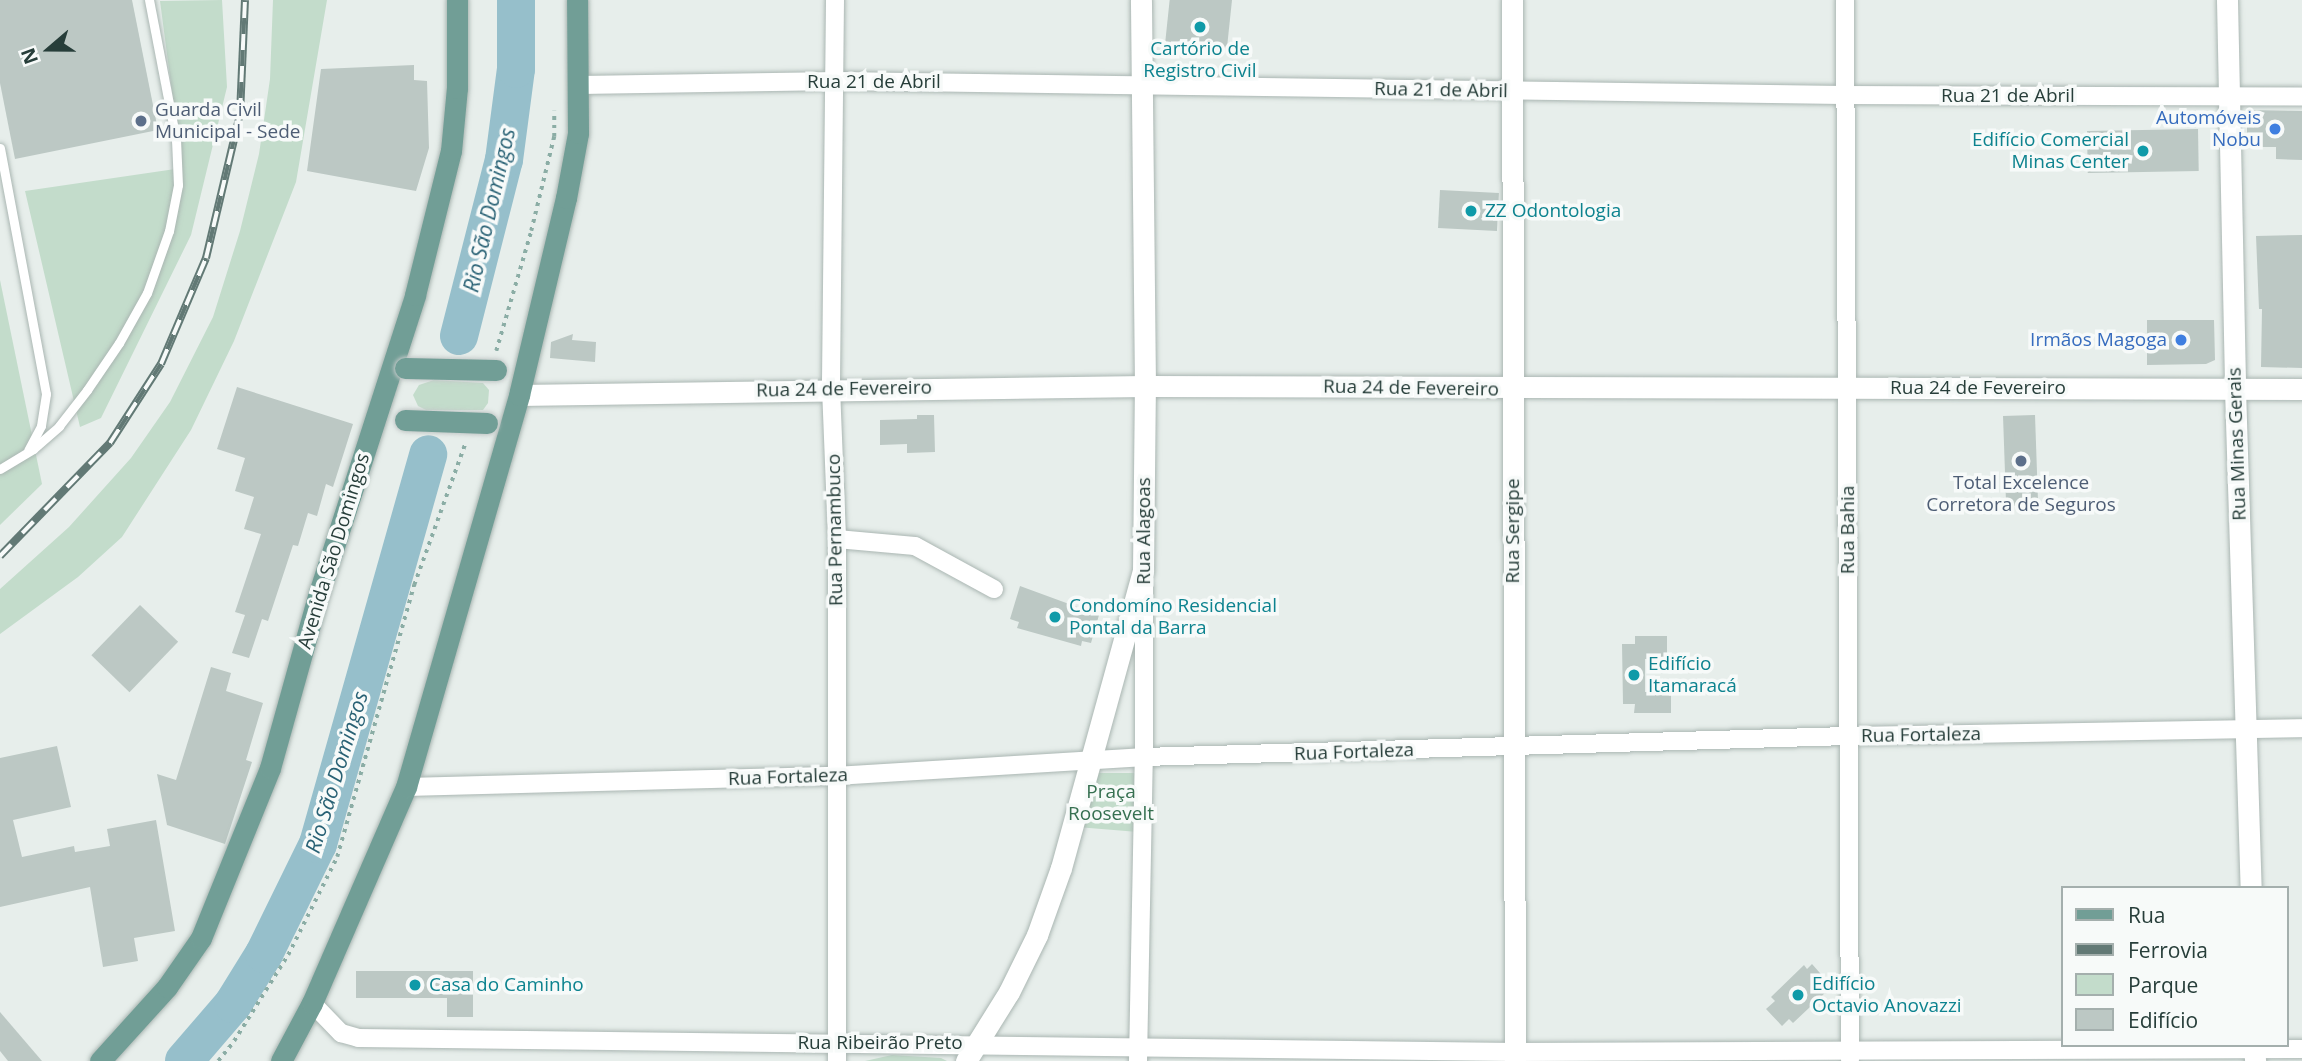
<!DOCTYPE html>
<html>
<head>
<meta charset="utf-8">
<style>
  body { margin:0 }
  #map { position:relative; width:2302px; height:1061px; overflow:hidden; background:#e7eeeb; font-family:"Open Sans",sans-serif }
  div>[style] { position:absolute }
  .green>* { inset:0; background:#c3dccb }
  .river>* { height:38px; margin:-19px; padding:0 19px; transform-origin:19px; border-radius:19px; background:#96bfcb }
  .building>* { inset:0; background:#bcc8c4; transform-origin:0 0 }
  .path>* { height:3.5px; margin-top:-1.75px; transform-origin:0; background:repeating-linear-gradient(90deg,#8bada5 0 3.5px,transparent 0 8.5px) }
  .roads { filter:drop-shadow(0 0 2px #aab6b2) drop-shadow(0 0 2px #aab6b2) }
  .service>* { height:9px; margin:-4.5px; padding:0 4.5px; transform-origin:4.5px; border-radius:4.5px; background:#fff }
  .minor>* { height:18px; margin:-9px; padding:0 9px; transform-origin:9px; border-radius:9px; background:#fff }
  .tertiary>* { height:21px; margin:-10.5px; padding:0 10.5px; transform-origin:10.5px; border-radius:10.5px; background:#fff }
  .secondary>* { height:21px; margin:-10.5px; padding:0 10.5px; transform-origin:10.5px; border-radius:10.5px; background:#fff }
  .primary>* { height:21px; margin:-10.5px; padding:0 10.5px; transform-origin:10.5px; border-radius:10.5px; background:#719e96 }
  .rail>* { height:8px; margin-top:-4px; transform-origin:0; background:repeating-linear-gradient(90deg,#f7faf9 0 16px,#627975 0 32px); box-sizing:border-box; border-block:2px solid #627975 }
  .bridges { filter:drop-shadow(0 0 2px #c3c9c8) drop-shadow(0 0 2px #c3c9c8) }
  .primary-bridge>* { height:21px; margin:-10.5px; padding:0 10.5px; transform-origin:10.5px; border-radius:10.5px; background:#719e96 }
  .dots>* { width:19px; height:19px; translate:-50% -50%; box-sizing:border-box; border:4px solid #f7faf9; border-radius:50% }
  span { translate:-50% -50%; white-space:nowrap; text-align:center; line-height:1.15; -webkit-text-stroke:7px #f7faf9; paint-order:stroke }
  .culture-label { font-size:19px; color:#0d838f }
  .right { translate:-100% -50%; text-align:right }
  .left { translate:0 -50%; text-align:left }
  .street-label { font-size:19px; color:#273e3a }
  .service-label { font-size:19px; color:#4e5e75 }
  .shop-label { font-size:19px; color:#366cbe }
  .park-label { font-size:19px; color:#367051 }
  .water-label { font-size:21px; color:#286174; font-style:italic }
  .legend { position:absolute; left:2061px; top:886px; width:228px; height:161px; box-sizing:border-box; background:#f7faf9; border:2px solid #a4afad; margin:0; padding:9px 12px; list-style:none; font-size:21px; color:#273e3a }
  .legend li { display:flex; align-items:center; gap:14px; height:35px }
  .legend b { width:35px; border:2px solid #a4afad }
  .north { position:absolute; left:14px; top:14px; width:70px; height:70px; -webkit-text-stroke:5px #f7faf9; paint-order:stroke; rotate:250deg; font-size:19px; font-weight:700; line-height:28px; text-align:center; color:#273e3a }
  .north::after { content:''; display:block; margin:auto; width:24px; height:32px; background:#273e3a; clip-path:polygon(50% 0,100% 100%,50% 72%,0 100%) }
</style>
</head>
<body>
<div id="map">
  <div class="green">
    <i style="clip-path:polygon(222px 0,227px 87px,191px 235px,101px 418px,80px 427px,25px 191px,182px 168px,160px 1px)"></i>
    <i style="clip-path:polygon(273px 0,327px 0,296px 182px,234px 341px,191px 430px,122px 537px,78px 577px,0 634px,0 589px,69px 527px,131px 458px,170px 402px,213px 317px,240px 231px,259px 154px,270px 79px)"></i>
    <i style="clip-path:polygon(0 280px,42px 484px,0 525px)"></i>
    <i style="clip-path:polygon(434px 380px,483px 383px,489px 390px,488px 403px,483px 410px,426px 410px,418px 406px,413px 395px,419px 385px)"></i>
    <i style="clip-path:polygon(1091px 773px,1139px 773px,1138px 832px,1077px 827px)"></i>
    <i style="clip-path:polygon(892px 1055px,941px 1058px,947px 1061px,865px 1061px)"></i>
  </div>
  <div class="river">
    <i style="left:459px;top:336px;width:182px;rotate:-75.7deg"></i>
    <i style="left:504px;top:160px;width:92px;rotate:-82.5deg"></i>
    <i style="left:516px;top:69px;width:69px;rotate:-90deg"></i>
    <i style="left:184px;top:1061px;width:75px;rotate:-49.3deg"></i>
    <i style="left:233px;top:1004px;width:59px;rotate:-58.2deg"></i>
    <i style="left:264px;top:954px;width:123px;rotate:-63.9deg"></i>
    <i style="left:318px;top:844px;width:405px;rotate:-74.2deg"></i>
  </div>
  <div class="building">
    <i style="clip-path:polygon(0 0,132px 0,158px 130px,15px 159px,0 83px)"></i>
    <i style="left:1232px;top:0;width:51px;height:62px;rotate:96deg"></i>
    <i style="clip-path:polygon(414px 65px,414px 80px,427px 81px,429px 148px,416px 191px,307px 171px,321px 69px)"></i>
    <i style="clip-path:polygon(2247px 110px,2302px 111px,2302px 160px,2276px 159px,2276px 147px,2247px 147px)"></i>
    <i style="left:2198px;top:129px;width:42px;height:111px;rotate:89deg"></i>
    <i style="left:1440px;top:190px;width:59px;height:38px;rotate:3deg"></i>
    <i style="clip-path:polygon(2302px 235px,2302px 368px,2261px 367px,2262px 309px,2259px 309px,2256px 236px)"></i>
    <i style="clip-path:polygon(2147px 320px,2214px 320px,2215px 360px,2206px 364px,2147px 365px)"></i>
    <i style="clip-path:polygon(573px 334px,572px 340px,596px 342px,595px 362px,550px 358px,551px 342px)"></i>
    <i style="clip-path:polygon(237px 387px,353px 424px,333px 487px,326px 484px,317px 516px,308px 513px,298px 546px,293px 545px,268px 621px,262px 619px,249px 658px,232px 653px,245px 615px,235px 612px,261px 534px,244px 529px,254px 497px,235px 491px,245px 458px,217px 449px)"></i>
    <i style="clip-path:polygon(917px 415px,934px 415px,935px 452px,907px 453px,907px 444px,880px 445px,880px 420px,917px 419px)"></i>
    <i style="left:2035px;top:415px;width:90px;height:32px;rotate:88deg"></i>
    <i style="clip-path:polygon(1020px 586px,1099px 615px,1091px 643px,1082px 641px,1081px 646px,1017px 628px,1019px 622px,1010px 619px)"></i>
    <i style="left:140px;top:605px;width:53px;height:70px;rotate:44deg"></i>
    <i style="clip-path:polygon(1635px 636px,1667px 636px,1667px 659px,1645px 659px,1645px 692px,1671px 692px,1671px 713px,1634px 713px,1635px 704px,1623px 704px,1622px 644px,1635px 644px)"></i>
    <i style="clip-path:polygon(211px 667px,231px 673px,226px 691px,263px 703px,246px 760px,252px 762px,225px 844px,167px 825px,157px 774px,176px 780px)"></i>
    <i style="clip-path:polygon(57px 746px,71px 807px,13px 820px,22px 857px,74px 846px,75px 852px,110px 846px,107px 829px,156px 820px,175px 931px,134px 938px,138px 961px,103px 967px,90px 887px,0 907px,0 758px)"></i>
    <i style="clip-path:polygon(1812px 964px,1827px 981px,1821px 987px,1826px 992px,1793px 1023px,1789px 1019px,1782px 1026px,1766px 1009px,1775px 1001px,1771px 997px,1804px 965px,1807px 969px)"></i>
    <i style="clip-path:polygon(356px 971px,473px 971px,473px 1017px,447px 1017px,447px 998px,356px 998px)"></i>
    <i style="clip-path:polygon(0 1012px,42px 1061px,8px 1061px,0 1051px)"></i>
  </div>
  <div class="path">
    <i style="left:496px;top:351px;width:125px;rotate:-73.7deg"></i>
    <i style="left:531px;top:231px;width:97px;rotate:-76.3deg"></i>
    <i style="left:554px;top:137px;width:26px;rotate:-90deg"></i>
    <i style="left:218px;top:1061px;width:26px;rotate:-51deg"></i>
    <i style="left:234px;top:1041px;width:102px;rotate:-57.9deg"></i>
    <i style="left:288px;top:955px;width:110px;rotate:-63.4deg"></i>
    <i style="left:337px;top:857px;width:283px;rotate:-74.2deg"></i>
    <i style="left:414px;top:585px;width:150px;rotate:-70.1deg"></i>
  </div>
  <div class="roads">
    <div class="service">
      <i style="left:0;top:148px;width:250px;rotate:79.4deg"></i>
      <i style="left:46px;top:394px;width:32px;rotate:99deg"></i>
      <i style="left:41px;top:426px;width:27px;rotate:118deg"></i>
      <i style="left:0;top:469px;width:39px;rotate:-31deg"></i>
      <i style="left:33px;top:449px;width:35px;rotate:-41deg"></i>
      <i style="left:59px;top:426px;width:46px;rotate:-52.1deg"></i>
      <i style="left:87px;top:390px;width:57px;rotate:-55.8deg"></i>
      <i style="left:119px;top:343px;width:57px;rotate:-60.8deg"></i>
      <i style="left:147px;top:293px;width:66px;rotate:-70.5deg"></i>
      <i style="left:169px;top:231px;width:47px;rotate:-78.9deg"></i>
      <i style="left:178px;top:185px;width:45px;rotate:-92.5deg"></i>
      <i style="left:176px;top:140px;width:143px;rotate:-100.9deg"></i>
    </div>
    <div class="minor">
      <i style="left:835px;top:0;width:388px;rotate:90.6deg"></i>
      <i style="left:831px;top:388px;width:151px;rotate:87.7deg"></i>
      <i style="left:837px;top:539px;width:522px;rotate:90deg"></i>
      <i style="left:1845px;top:0;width:1060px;rotate:89.73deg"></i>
      <i style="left:580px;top:85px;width:257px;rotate:-0.9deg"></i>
      <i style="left:837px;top:81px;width:1006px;rotate:0.8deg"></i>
      <i style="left:1843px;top:95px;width:459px;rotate:0.2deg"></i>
      <i style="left:837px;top:539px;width:78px;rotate:5.1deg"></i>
      <i style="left:915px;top:546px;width:90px;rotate:28.6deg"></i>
      <i style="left:406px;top:787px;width:430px;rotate:-1.5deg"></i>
      <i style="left:836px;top:776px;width:309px;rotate:-3.5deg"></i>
      <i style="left:1144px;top:757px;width:705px;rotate:-1.71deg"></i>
      <i style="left:1849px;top:736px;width:453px;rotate:-1deg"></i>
      <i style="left:312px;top:1003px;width:42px;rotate:46deg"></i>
      <i style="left:341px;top:1033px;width:18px;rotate:16deg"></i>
      <i style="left:358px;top:1038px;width:1157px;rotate:0.69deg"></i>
      <i style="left:1515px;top:1052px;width:787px;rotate:-0.22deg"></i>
      <i style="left:1138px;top:1061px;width:304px;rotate:-88.9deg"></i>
      <i style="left:1144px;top:757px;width:172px;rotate:-90deg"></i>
    </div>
    <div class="tertiary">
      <i style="left:1512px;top:0;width:1061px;rotate:89.84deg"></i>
      <i style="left:2227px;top:0;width:389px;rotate:88.8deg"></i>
      <i style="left:2235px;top:389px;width:499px;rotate:88.2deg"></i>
      <i style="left:2254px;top:1045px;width:16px;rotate:86deg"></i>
      <i style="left:966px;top:1061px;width:81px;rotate:-58.1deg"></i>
      <i style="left:1009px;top:992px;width:64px;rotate:-63.8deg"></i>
      <i style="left:1037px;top:935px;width:71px;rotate:-70.3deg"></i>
      <i style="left:1061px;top:868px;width:308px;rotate:-74.6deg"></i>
      <i style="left:1143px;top:571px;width:185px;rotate:-89.4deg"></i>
      <i style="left:1145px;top:386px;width:386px;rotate:-90.6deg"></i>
    </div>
    <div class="secondary">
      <i style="left:519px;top:395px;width:626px;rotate:-0.82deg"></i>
      <i style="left:1145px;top:386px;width:1157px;rotate:0.15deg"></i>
    </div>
    <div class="primary">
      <i style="left:100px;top:1061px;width:100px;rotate:-47.8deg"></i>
      <i style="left:167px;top:987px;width:60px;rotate:-55.2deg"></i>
      <i style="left:201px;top:938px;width:183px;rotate:-67.9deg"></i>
      <i style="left:270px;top:768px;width:182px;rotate:-74.4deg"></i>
      <i style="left:319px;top:593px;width:313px;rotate:-72.1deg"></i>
      <i style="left:415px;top:295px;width:148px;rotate:-76deg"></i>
      <i style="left:451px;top:151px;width:63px;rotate:-84.6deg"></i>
      <i style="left:457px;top:88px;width:88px;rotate:-90deg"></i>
      <i style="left:281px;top:1061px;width:66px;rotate:-61.9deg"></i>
      <i style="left:312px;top:1003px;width:236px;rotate:-66.5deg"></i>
      <i style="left:406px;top:787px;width:408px;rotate:-73.9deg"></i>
      <i style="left:519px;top:395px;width:203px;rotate:-76.6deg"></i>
      <i style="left:566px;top:198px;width:66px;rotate:-79.5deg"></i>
      <i style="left:578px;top:133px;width:133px;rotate:-90.4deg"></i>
    </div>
  </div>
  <div class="rail">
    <i style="left:0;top:556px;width:158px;rotate:-45.8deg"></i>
    <i style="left:110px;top:443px;width:94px;rotate:-57.2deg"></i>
    <i style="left:161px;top:364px;width:115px;rotate:-67deg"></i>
    <i style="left:206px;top:258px;width:148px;rotate:-76.7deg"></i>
    <i style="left:240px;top:114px;width:114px;rotate:-87.5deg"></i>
  </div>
  <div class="bridges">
    <div class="primary-bridge">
      <i style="left:405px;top:368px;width:91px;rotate:1.3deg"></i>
      <i style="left:405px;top:420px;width:82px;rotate:2.1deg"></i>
    </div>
  </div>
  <div class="dots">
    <i style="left:1200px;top:27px;background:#0f9aa8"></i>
    <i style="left:141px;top:121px;background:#5c6f8a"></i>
    <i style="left:2275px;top:129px;background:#3f7fe0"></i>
    <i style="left:2143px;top:151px;background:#0f9aa8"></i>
    <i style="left:1471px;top:211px;background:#0f9aa8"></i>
    <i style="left:2181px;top:340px;background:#3f7fe0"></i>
    <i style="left:2021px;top:461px;background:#5c6f8a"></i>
    <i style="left:1055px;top:617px;background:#0f9aa8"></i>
    <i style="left:1634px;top:675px;background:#0f9aa8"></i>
    <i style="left:415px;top:985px;background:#0f9aa8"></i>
    <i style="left:1798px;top:995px;background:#0f9aa8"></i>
  </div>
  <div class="culture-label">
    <span style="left:1200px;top:60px">Cartório de<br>Registro Civil</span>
    <span class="right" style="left:2129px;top:151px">Edifício Comercial<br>Minas Center</span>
    <span class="left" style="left:1485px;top:211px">ZZ Odontologia</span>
    <span class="left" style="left:1069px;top:617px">Condomíno Residencial<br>Pontal da Barra</span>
    <span class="left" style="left:1648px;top:675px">Edifício<br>Itamaracá</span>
    <span class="left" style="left:1812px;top:995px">Edifício<br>Octavio Anovazzi</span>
    <span class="left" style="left:429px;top:985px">Casa do Caminho</span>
  </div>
  <div class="street-label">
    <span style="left:874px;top:82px">Rua 21 de Abril</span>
    <span style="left:1441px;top:90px;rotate:1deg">Rua 21 de Abril</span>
    <span style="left:2008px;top:96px">Rua 21 de Abril</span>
    <span style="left:1411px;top:388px;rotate:1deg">Rua 24 de Fevereiro</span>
    <span style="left:1978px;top:388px">Rua 24 de Fevereiro</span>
    <span style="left:844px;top:389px;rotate:-1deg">Rua 24 de Fevereiro</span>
    <span style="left:2237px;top:444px;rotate:-92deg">Rua Minas Gerais</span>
    <span style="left:835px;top:530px;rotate:-91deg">Rua Pernambuco</span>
    <span style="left:1848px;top:530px;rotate:-90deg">Rua Bahia</span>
    <span style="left:1144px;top:531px;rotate:-90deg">Rua Alagoas</span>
    <span style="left:1513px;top:531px;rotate:-90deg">Rua Sergipe</span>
    <span style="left:334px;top:551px;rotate:-73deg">Avenida São Domingos</span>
    <span style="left:1921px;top:735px;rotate:-1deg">Rua Fortaleza</span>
    <span style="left:1354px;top:752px;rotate:-2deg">Rua Fortaleza</span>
    <span style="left:788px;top:777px;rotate:-2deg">Rua Fortaleza</span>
    <span style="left:880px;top:1043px">Rua Ribeirão Preto</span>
  </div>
  <div class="service-label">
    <span class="left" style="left:155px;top:121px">Guarda Civil<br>Municipal - Sede</span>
    <span style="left:2021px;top:494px">Total Excelence<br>Corretora de Seguros</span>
  </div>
  <div class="shop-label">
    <span class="right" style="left:2261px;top:129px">Automóveis<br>Nobu</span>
    <span class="right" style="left:2167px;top:340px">Irmãos Magoga</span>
  </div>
  <div class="park-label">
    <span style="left:1111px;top:803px">Praça<br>Roosevelt</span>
  </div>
  <div class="water-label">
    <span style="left:489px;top:210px;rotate:-77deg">Rio São Domingos</span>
    <span style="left:336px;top:772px;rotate:-73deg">Rio São Domingos</span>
  </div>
  <ul class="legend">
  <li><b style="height:9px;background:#719e96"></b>Rua</li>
  <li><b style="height:9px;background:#627975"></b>Ferrovia</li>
  <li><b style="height:19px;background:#c3dccb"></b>Parque</li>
  <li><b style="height:19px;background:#bcc8c4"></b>Edifício</li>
  </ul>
  <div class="north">N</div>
</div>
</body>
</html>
